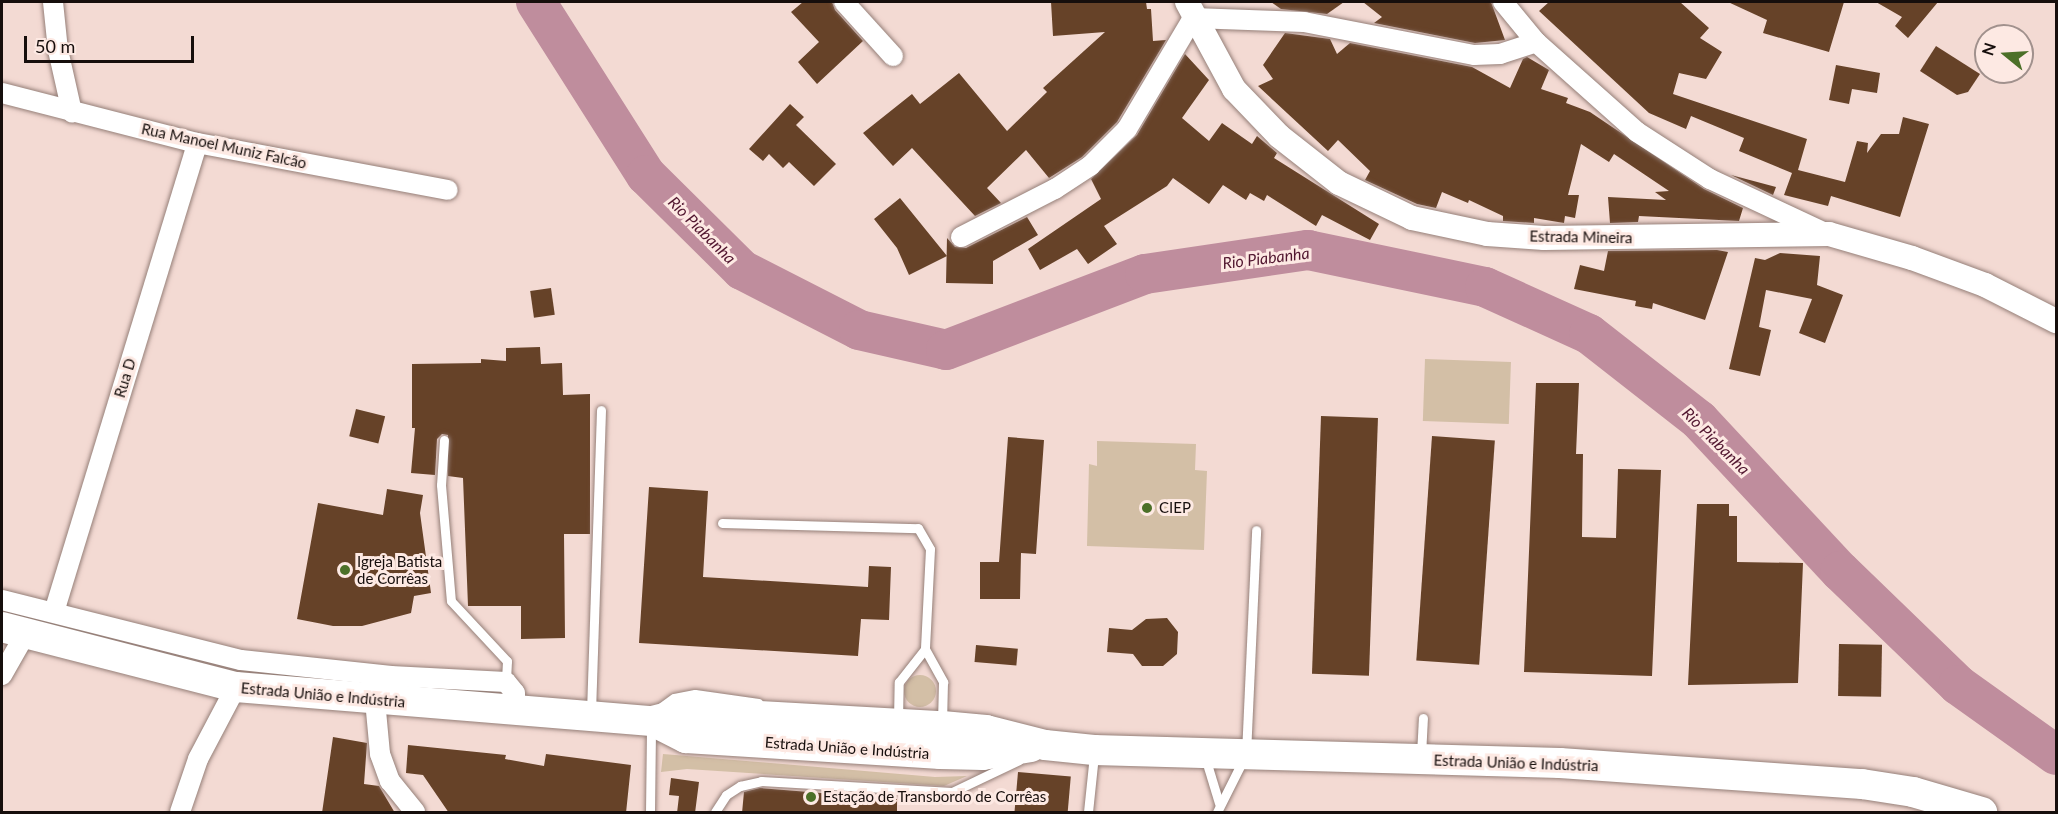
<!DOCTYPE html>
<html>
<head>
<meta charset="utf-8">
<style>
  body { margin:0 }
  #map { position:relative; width:2058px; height:814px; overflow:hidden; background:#f3dad3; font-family:Lato,sans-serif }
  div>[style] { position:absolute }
  .green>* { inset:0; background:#d3bfa6; transform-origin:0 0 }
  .round { border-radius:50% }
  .river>* { height:40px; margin:-20px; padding:0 20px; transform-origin:20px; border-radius:20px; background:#bf8d9d }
  .building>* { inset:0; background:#664228; transform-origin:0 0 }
  .roads { filter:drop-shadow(0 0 2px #957f78) drop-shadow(0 0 2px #957f78) }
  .service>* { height:9px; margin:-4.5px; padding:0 4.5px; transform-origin:4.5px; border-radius:4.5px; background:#fff }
  .minor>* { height:20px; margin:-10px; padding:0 10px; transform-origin:10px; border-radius:10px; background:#fff }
  .tertiary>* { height:24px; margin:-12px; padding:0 12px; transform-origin:12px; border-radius:12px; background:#fff }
  .primary>* { height:30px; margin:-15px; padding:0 15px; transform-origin:15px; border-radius:15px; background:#fff }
  .dots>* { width:16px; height:16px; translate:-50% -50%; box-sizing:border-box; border:3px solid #fde9e3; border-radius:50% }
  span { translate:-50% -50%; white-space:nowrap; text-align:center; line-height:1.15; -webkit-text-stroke:6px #fde9e3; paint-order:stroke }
  .street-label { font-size:15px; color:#160e0c }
  .poi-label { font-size:15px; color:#160e0c }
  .left { translate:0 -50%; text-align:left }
  .water-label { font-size:16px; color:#51162f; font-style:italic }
  .frame { position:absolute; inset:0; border:3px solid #160e0c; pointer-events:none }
  .north { position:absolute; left:1974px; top:24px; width:60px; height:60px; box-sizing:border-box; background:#fde9e3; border:2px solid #a1918d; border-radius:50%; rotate:288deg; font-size:16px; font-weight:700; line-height:24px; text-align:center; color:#160e0c }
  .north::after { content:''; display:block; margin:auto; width:21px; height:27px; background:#4c7028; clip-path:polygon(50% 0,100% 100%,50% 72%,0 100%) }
  .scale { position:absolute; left:24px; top:36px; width:170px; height:27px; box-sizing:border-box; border:3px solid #160e0c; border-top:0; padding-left:8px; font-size:18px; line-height:21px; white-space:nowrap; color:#160e0c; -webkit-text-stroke:4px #fde9e3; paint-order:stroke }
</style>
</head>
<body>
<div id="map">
  <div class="green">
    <i style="left:1425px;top:359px;width:86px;height:62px;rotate:2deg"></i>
    <i style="clip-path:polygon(1097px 441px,1196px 444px,1195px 470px,1207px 471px,1204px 550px,1087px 546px,1089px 464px,1097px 466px)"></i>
    <i class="round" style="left:904px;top:675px;width:32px;height:32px"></i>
    <i style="clip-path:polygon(663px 754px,935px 777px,967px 776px,944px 786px,687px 769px,661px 772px)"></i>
  </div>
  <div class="river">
    <i style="left:536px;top:2px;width:205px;rotate:57.6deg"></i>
    <i style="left:646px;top:175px;width:135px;rotate:44.7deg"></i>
    <i style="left:742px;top:270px;width:131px;rotate:27.1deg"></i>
    <i style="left:859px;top:330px;width:89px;rotate:12.9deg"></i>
    <i style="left:946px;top:350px;width:213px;rotate:-20.9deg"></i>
    <i style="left:1145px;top:274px;width:165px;rotate:-8.4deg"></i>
    <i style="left:1308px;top:250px;width:181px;rotate:11.8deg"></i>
    <i style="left:1485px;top:287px;width:114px;rotate:24.3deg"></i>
    <i style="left:1589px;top:334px;width:140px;rotate:38deg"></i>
    <i style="left:1699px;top:420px;width:207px;rotate:47deg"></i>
    <i style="left:1840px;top:571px;width:164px;rotate:44deg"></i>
    <i style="left:1958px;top:685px;width:120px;rotate:35.5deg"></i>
  </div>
  <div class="building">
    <i style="clip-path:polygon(803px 2px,832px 2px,835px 10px,863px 41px,817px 84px,798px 62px,819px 42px,791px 12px)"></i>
    <i style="clip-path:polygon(1051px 2px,1146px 2px,1147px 9px,1151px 9px,1153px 41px,1166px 40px,1117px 122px,1082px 157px,1049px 178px,1026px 150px,987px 188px,1001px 203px,975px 216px,912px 148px,893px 166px,863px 133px,912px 94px,920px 104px,959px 73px,1007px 131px,1047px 92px,1043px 88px,1105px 32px,1053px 36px)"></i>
    <i style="clip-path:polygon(1271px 2px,1344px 2px,1327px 14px,1281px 9px)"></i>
    <i style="clip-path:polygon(1363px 2px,1491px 2px,1505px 40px,1475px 43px,1374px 23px,1382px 17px)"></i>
    <i style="clip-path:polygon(1549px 2px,1680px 2px,1709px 28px,1700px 38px,1722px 52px,1706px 79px,1679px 73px,1673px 94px,1807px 139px,1798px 170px,1845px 182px,1857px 141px,1868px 143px,1867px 153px,1881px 134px,1899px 134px,1903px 117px,1929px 124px,1900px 217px,1831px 196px,1828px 206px,1784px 195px,1792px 173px,1739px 151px,1744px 138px,1691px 116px,1686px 129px,1649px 113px,1539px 11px)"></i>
    <i style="clip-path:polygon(1728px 2px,1844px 2px,1829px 52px,1763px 33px,1767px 20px)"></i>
    <i style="clip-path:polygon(1876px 2px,1938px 2px,1908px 38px,1895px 26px,1902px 17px)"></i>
    <i style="clip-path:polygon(1285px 33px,1330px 39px,1337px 54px,1350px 43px,1472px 67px,1510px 88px,1523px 59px,1527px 57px,1549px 70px,1541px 89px,1568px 98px,1566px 103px,1590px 112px,1704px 189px,1743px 208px,1739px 221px,1639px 216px,1638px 222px,1610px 223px,1608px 197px,1666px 200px,1655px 192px,1669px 191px,1614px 154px,1609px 162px,1581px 144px,1568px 195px,1579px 195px,1575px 218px,1565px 216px,1564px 223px,1534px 218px,1534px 223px,1503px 221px,1503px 216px,1469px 200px,1468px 203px,1442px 192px,1436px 208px,1417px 204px,1365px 180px,1370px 171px,1338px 140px,1328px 151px,1258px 86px,1273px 79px,1263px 65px)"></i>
    <i style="clip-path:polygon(1936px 46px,1980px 74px,1968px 92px,1957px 95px,1920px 71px)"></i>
    <i style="clip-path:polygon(1185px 54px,1209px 80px,1182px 118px,1209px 141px,1222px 123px,1252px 144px,1257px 136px,1277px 153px,1274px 158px,1379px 224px,1370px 240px,1322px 215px,1316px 226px,1267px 195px,1264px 201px,1250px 193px,1246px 200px,1223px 185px,1209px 204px,1173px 178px,1167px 186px,1104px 226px,1117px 244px,1088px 264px,1077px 249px,1040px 270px,1028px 249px,1101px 199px,1091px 179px,1137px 135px)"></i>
    <i style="clip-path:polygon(1836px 65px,1880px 73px,1877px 93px,1852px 89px,1849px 104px,1829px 100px)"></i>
    <i style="clip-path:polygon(790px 104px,804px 117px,796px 125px,836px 164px,814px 186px,789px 162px,783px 168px,769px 154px,763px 161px,749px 149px)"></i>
    <i style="clip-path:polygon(1731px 175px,1776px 187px,1773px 195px)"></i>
    <i style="clip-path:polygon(900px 198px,947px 256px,909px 275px,897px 248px,874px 219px)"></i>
    <i style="clip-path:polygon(1027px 217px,1038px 235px,993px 261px,993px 284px,946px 283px,947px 238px,955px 247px,966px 248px)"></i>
    <i style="clip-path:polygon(1717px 250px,1728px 252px,1705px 320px,1653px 303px,1652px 309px,1635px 306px,1636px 301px,1574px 289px,1580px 265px,1604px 271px,1608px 251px)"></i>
    <i style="clip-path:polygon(1780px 253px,1820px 256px,1817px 285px,1843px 295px,1825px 343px,1799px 333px,1812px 299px,1766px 290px,1759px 327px,1771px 330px,1760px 376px,1729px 369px,1755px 258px,1765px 260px)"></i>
    <i style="left:551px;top:288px;width:27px;height:21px;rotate:82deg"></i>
    <i style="clip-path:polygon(540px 347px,541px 364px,562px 363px,563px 395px,590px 394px,590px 534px,564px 534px,565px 638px,521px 639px,521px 606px,468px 606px,463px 478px,448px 476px,448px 435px,442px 434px,437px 439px,435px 475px,411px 473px,415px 428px,412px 428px,412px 364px,481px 363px,481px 359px,506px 361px,506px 348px)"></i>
    <i style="clip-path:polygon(1536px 383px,1579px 383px,1576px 454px,1583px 454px,1582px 537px,1616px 538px,1618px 469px,1661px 470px,1652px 676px,1524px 672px)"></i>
    <i style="left:356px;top:409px;width:30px;height:28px;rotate:14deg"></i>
    <i style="left:1321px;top:416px;width:57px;height:258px;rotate:2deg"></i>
    <i style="left:1432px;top:436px;width:63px;height:225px;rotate:4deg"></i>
    <i style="clip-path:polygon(1008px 437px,1044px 440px,1036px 554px,1021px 553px,1020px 599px,980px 599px,980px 562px,999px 562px)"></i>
    <i style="clip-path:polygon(649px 487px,708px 491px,703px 577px,868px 587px,869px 566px,891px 567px,889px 620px,861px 619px,858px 656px,639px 643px)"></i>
    <i style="clip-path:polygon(387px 489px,423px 495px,420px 513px,431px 593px,414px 596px,411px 613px,362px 626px,333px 626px,297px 619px,318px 503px,383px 515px)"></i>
    <i style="clip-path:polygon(1697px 504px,1729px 504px,1729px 516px,1737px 516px,1737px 562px,1803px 563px,1798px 683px,1688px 685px)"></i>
    <i style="clip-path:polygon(1167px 618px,1178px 632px,1177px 654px,1163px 666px,1142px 666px,1133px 654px,1107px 652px,1109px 628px,1132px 630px,1146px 619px)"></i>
    <i style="left:1839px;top:644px;width:43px;height:52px;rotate:1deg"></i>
    <i style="left:976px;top:645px;width:42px;height:17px;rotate:5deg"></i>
    <i style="clip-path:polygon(333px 737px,367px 743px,364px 784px,379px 786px,395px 813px,322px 813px)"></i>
    <i style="clip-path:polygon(408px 745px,506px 755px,505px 759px,544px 766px,546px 754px,631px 765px,626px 813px,449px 813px,423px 775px,406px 773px)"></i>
    <i style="left:1018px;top:772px;width:53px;height:41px;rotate:5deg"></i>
    <i style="clip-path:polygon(671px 778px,699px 782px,695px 813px,677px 813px,679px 796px,669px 795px)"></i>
    <i style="clip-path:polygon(760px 788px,897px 799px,897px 813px,742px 813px,744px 792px)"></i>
  </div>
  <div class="roads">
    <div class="service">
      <i style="left:444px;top:440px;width:45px;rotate:93.8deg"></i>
      <i style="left:441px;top:485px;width:116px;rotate:85.1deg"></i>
      <i style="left:451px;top:601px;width:82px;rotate:47deg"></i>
      <i style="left:507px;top:661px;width:21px;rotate:93deg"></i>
      <i style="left:722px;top:523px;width:196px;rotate:1.5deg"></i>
      <i style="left:918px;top:528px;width:24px;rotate:60deg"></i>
      <i style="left:930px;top:549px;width:100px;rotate:92.9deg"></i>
      <i style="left:925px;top:649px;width:38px;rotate:61deg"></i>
      <i style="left:943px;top:682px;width:41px;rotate:91.4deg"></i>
      <i style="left:660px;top:708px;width:17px;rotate:-36deg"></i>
      <i style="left:674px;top:698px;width:21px;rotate:-11deg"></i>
      <i style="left:695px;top:694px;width:64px;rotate:8.1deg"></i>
      <i style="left:591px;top:712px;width:302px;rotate:-88.1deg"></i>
      <i style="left:898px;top:721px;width:39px;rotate:-89deg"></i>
      <i style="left:899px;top:682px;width:42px;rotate:-51.8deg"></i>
      <i style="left:1421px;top:755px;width:37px;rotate:-87deg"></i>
      <i style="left:1205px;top:757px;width:48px;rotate:73.1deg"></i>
      <i style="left:650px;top:812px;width:87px;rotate:-89.3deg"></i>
      <i style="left:715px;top:812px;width:20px;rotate:-57deg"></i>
      <i style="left:726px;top:795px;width:17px;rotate:-33deg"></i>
      <i style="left:740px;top:786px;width:22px;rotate:-13deg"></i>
      <i style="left:761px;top:781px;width:191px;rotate:3.3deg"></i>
      <i style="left:952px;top:792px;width:74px;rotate:-25.5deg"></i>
      <i style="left:1088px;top:812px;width:57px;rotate:-84deg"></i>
      <i style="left:1217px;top:812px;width:65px;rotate:-63.4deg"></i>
      <i style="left:1246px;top:754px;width:224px;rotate:-87.4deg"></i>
    </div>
    <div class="minor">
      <i style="left:53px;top:2px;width:48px;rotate:84.1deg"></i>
      <i style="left:58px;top:50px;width:64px;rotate:77.3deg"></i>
      <i style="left:844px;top:2px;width:73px;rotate:47.8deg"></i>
      <i style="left:1503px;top:2px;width:52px;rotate:50.5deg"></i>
      <i style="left:1536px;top:42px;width:135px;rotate:41.7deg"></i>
      <i style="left:1637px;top:132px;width:87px;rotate:32.8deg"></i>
      <i style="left:1710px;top:179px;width:125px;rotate:25.1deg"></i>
      <i style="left:2px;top:93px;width:201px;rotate:14.4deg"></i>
      <i style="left:197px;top:143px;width:255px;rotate:10.6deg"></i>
      <i style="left:961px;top:237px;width:106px;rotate:-27.1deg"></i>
      <i style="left:1055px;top:189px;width:42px;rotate:-33.3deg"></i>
      <i style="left:1090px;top:166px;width:52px;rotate:-45deg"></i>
      <i style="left:1127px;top:129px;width:129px;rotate:-59.3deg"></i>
      <i style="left:1193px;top:18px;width:111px;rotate:2.1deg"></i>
      <i style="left:1304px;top:22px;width:173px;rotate:11deg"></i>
      <i style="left:1474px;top:55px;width:26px;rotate:-2deg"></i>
      <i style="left:1500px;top:54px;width:38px;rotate:-18deg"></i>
      <i style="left:2px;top:600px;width:246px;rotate:14.1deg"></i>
      <i style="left:241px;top:660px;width:151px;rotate:6.1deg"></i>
      <i style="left:391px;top:676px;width:115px;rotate:3deg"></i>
      <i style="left:506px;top:682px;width:14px;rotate:51deg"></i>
      <i style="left:515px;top:693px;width:18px;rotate:90deg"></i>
      <i style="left:54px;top:612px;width:490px;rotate:-73deg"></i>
      <i style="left:2px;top:675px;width:48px;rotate:-60.3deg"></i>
      <i style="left:375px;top:700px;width:54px;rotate:84.7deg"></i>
      <i style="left:380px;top:754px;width:29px;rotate:70deg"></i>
      <i style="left:390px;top:781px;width:40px;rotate:51deg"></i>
      <i style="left:180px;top:812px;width:56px;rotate:-71.2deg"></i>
      <i style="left:198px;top:759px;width:81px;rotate:-62.2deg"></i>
    </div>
    <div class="tertiary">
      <i style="left:1187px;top:2px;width:99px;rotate:61.6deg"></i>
      <i style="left:1234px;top:89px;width:65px;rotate:46.2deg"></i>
      <i style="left:1279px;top:136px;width:76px;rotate:38.1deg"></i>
      <i style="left:1339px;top:183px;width:81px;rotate:25.6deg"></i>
      <i style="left:1412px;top:218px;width:77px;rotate:12deg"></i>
      <i style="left:1487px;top:234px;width:57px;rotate:4deg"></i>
      <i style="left:1544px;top:238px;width:285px;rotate:-0.8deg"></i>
      <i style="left:1829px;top:234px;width:86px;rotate:16.1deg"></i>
      <i style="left:1912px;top:258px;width:78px;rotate:20.3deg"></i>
      <i style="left:1985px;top:285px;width:80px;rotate:26.9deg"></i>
    </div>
    <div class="primary">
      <i style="left:2px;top:627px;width:242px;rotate:14.4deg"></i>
      <i style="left:236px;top:687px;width:417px;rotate:4.7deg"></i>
      <i style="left:652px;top:721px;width:37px;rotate:-14deg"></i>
      <i style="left:688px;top:712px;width:254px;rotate:3.2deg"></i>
      <i style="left:942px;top:726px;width:44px;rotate:5.2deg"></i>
      <i style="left:986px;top:730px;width:61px;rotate:14.3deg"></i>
      <i style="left:1045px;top:745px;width:49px;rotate:5.8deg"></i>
      <i style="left:1094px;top:750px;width:466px;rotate:1.6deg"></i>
      <i style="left:1560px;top:763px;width:303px;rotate:4deg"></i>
      <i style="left:1862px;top:784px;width:52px;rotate:8.9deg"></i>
      <i style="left:1913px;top:792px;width:72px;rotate:16.2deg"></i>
      <i style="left:652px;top:721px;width:38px;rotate:27deg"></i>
      <i style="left:686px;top:738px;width:255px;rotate:3.6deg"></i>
      <i style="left:940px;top:754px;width:43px;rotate:1.3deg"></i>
      <i style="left:983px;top:755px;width:49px;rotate:-9.5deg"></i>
    </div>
  </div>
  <div class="dots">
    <i style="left:1147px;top:508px;background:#4c7028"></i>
    <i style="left:345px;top:570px;background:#4c7028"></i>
    <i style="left:811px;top:797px;background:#4c7028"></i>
  </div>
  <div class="street-label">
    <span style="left:224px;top:146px;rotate:12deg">Rua Manoel Muniz Falcão</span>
    <span style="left:1581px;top:237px;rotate:1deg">Estrada Mineira</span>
    <span style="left:125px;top:378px;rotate:-73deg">Rua D</span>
    <span style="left:323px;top:695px;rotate:5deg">Estrada União e Indústria</span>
    <span style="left:847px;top:748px;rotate:4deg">Estrada União e Indústria</span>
    <span style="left:1516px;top:763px;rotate:2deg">Estrada União e Indústria</span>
  </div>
  <div class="poi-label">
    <span class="left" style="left:1159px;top:508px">CIEP</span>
    <span class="left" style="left:357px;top:570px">Igreja Batista<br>de Corrêas</span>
    <span class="left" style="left:823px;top:797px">Estação de Transbordo de Corrêas</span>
  </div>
  <div class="water-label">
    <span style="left:702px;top:230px;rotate:45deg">Rio Piabanha</span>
    <span style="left:1266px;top:258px;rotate:-7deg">Rio Piabanha</span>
    <span style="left:1716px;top:441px;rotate:45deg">Rio Piabanha</span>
  </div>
  <div class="frame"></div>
  <div class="north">N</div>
  <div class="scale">50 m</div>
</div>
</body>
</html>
